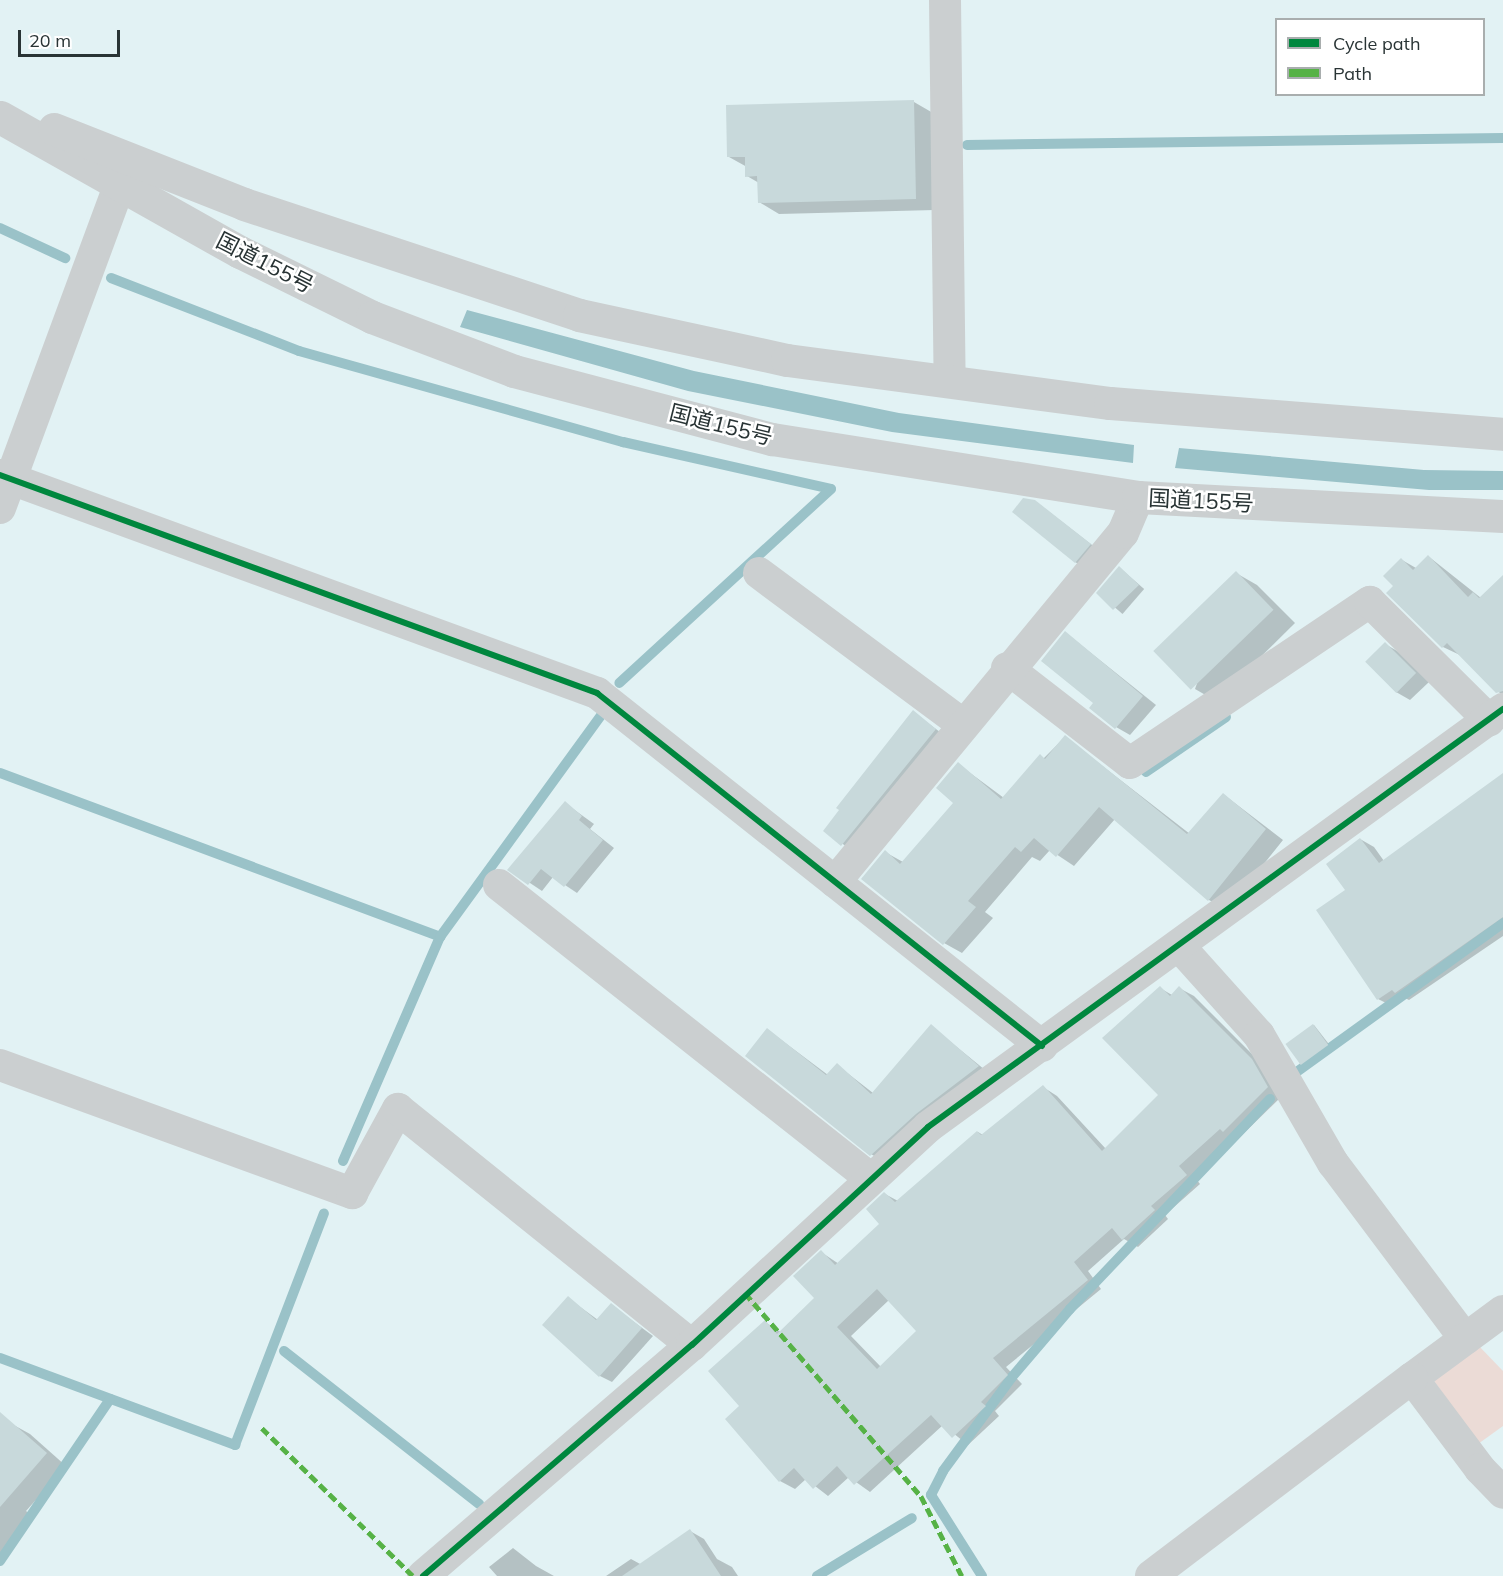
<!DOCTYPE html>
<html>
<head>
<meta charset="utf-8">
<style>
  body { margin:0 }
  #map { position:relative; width:1503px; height:1576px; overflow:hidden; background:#e2f2f4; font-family:Mulish,"Noto Sans JP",sans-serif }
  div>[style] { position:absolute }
  .green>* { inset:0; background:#ebdbd6 }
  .water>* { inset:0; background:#9ac2c8 }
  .shadow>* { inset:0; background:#0003; transform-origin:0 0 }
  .stream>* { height:10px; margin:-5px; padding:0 5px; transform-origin:5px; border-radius:5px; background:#9ac2c8 }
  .building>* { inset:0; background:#c8d9db; transform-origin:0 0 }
  .street>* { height:32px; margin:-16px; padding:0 16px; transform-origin:16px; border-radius:16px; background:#cbcfd0 }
  .highway>* { height:33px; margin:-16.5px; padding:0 16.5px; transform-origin:16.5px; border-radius:16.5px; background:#cbcfd0 }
  .quiet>* { height:4.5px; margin-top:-2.25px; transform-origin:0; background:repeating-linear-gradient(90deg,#56b246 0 9px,transparent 0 13.5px) }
  .cycleway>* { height:6px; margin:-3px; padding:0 3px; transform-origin:3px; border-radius:3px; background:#00873e }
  span { translate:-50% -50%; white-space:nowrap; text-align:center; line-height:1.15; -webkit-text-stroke:5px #fff; paint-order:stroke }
  .street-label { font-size:22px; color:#293435 }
  .legend { position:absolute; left:1275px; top:18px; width:210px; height:78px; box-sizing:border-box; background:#fff; border:2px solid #a9aeae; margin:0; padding:8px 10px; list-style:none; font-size:18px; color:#293435 }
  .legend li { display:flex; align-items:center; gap:12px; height:30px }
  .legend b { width:30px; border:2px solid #a9aeae }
  .scale { position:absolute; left:18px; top:30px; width:102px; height:27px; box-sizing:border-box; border:3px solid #293435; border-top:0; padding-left:8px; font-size:18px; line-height:21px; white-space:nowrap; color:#293435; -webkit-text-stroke:4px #fff; paint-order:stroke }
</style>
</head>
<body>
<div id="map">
  <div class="green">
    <i style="clip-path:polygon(1477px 1344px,1503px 1371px,1503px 1426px,1478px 1444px,1432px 1378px)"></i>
  </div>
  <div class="water">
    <i style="clip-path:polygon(467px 310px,694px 371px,899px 413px,1134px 445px,1133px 463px,892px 432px,688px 391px,460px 327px)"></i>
    <i style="clip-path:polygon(1179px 448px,1424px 470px,1503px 471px,1503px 490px,1429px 490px,1175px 468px)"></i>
  </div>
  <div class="shadow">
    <i style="clip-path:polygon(914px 102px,933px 113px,935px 210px,779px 214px,759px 202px,759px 183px,747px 176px,747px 167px,729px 157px)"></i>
    <i style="clip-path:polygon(1035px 501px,1096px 548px,1082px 566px,1075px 562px)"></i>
    <i style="clip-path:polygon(1428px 556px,1481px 598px,1503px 577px,1503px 696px,1462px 656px,1443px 647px,1395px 586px,1402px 560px,1416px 568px)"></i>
    <i style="left:1120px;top:568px;width:32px;height:33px;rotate:41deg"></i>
    <i style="clip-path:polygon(1236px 573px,1257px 585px,1295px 623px,1216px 701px,1195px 689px)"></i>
    <i style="clip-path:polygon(1066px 633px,1156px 705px,1130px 735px,1116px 727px,1095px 703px)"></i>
    <i style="clip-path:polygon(1385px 644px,1399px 652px,1429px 682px,1410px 700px,1396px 692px,1367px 661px)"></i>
    <i style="clip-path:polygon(913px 712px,944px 735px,851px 850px,825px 831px)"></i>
    <i style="clip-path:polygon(1065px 737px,1190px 834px,1223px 794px,1283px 840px,1227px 910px,1209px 900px,1115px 819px,1074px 866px,1050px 850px,1040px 861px,1032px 857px,985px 912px,993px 918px,962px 953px,944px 943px,885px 852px,903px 862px,955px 803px,958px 764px,1004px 798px)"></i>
    <i style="clip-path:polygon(1503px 775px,1503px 936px,1409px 1000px,1405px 998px,1392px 1006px,1378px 999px,1347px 890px,1360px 839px,1374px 847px,1384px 861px)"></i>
    <i style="clip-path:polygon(565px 803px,594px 824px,590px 829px,614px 848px,577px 893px,553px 877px,542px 891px,509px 869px)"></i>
    <i style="clip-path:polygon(evenodd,1160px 988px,1172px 995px,1179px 988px,1194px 996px,1267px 1069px,1282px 1096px,1238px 1139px,1235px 1137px,1193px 1175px,1200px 1184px,1165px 1215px,1168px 1219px,1138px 1247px,1124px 1239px,1088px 1271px,1101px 1289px,1006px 1367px,1022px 1384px,995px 1411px,999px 1416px,968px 1445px,943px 1425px,870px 1492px,849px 1477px,828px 1496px,806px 1479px,795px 1489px,780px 1481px,741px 1407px,765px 1322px,781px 1332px,816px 1298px,821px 1252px,839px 1264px,881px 1224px,885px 1194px,898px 1201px,978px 1132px,983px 1135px,1043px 1087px,1057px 1096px,1106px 1149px,1160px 1095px,1160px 988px,889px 1300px,919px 1331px,881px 1367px,851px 1336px,889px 1300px)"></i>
    <i style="left:1314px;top:1025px;width:31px;height:33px;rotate:52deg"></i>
    <i style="clip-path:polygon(931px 1026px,990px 1074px,884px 1162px,871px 1154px,768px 1030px,828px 1075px,837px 1065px,873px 1093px)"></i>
    <i style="clip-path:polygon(568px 1298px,598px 1320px,611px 1305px,653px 1336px,612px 1382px,600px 1376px)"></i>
    <i style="clip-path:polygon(10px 1423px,30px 1434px,66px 1466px,26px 1511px,34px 1517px,0 1556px,0 1434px)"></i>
    <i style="clip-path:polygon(690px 1531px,704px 1539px,717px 1559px,732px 1567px,738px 1576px,606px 1576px,631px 1559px,642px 1565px)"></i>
    <i style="clip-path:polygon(513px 1548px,536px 1566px,554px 1576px,497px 1576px,489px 1567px)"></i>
  </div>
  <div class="stream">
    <i style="left:967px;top:145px;width:536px;rotate:-0.75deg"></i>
    <i style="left:0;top:228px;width:72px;rotate:24.8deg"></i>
    <i style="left:111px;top:278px;width:202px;rotate:21.2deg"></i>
    <i style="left:299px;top:351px;width:337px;rotate:15.7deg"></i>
    <i style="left:623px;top:442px;width:213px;rotate:12.7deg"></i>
    <i style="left:831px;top:489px;width:287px;rotate:137.5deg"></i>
    <i style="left:1146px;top:772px;width:97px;rotate:-34.5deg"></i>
    <i style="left:0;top:773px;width:470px;rotate:20.4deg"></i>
    <i style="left:1298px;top:1071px;width:253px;rotate:-35.8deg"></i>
    <i style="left:343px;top:1161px;width:244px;rotate:-66.6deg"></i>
    <i style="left:440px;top:937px;width:274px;rotate:-54deg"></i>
    <i style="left:284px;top:1351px;width:248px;rotate:38.1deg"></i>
    <i style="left:0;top:1358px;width:251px;rotate:20.3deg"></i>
    <i style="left:235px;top:1445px;width:248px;rotate:-69deg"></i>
    <i style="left:0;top:1561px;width:196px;rotate:-55.8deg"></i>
    <i style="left:817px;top:1576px;width:111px;rotate:-31.4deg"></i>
    <i style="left:982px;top:1576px;width:96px;rotate:-122.2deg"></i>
    <i style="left:931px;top:1495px;width:27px;rotate:-63deg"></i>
    <i style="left:943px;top:1471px;width:117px;rotate:-53.7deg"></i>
    <i style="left:1012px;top:1377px;width:89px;rotate:-49.5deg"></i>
    <i style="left:1070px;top:1309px;width:290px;rotate:-46.4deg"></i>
  </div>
  <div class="building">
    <i style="clip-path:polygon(914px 100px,916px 199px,758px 203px,757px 176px,745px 177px,745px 157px,727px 157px,726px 105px)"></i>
    <i style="clip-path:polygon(1023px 498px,1035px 500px,1091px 544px,1075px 563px,1012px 512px)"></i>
    <i style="clip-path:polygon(1428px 555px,1468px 597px,1473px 592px,1479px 598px,1503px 575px,1503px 691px,1496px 693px,1447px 643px,1442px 648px,1386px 593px,1393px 586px,1383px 576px,1401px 558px,1413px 570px)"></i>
    <i style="clip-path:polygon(1119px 566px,1139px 585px,1113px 610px,1096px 593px)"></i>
    <i style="left:1236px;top:571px;width:54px;height:115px;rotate:46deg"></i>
    <i style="clip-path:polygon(1065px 631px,1143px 696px,1115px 729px,1089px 708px,1093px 703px,1041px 661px)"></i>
    <i style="left:1385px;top:642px;width:44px;height:28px;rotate:45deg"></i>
    <i style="clip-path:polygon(913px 710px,936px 729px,841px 846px,823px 831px,839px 810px,836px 808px)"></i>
    <i style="clip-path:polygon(1065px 735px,1187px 834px,1223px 793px,1266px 829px,1208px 901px,1099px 807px,1056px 857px,1034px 838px,1021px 852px,1015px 847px,968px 901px,976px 907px,943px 945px,861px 879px,885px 850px,900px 864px,953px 803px,936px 788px,958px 762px,1001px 799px,1040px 754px,1045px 759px)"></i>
    <i style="clip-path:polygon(1503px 773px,1503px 917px,1395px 993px,1392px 990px,1377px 1000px,1316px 910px,1345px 890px,1326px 864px,1360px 838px,1379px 863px)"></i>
    <i style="clip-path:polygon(565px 801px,582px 816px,579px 820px,603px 840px,564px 887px,541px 869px,528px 885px,507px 870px)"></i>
    <i style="clip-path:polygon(evenodd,1160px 986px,1170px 996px,1179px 986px,1252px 1059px,1268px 1087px,1223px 1132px,1220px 1129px,1179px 1166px,1187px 1175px,1151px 1206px,1155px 1210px,1122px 1240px,1112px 1228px,1074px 1262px,1088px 1280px,993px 1358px,1008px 1375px,981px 1402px,986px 1406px,952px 1438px,931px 1415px,854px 1485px,837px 1466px,813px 1489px,794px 1468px,779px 1482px,725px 1419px,739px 1406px,708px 1371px,765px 1320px,777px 1334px,814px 1298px,793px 1276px,821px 1250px,835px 1265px,879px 1224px,866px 1209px,884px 1192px,895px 1202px,977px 1131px,981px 1135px,1043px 1085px,1102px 1151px,1158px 1095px,1102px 1038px,1160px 986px,877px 1289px,916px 1331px,877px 1369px,837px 1327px,877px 1289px)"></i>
    <i style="clip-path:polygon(931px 1024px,979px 1066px,916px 1114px,870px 1156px,745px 1056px,767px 1028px,826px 1075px,837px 1063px,871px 1094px)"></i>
    <i style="left:1313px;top:1024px;width:26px;height:34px;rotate:54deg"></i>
    <i style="clip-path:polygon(568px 1296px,596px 1320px,611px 1303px,642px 1328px,599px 1377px,542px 1325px)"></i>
    <i style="clip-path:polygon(0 1412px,47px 1453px,0 1507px)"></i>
    <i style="clip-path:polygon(690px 1529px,721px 1576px,622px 1576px)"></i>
  </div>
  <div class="street">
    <i style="left:945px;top:0;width:382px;rotate:89.3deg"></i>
    <i style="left:0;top:475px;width:636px;rotate:20.06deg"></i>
    <i style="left:597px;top:693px;width:568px;rotate:38.42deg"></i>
    <i style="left:0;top:508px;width:343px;rotate:-69.7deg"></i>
    <i style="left:759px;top:573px;width:253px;rotate:36.6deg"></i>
    <i style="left:1007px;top:668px;width:155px;rotate:37.7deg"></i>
    <i style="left:1130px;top:763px;width:289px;rotate:-33.9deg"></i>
    <i style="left:1370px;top:602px;width:168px;rotate:44.8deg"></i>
    <i style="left:835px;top:882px;width:452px;rotate:-50.5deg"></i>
    <i style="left:1123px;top:533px;width:39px;rotate:-67deg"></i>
    <i style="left:499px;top:885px;width:474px;rotate:38.3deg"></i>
    <i style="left:1180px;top:947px;width:118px;rotate:48.1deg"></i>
    <i style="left:1259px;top:1035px;width:148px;rotate:60deg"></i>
    <i style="left:1333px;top:1163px;width:220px;rotate:53.1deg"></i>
    <i style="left:0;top:1065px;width:375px;rotate:20deg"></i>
    <i style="left:352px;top:1193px;width:96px;rotate:-61.3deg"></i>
    <i style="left:398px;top:1109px;width:377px;rotate:38.8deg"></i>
    <i style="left:1503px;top:1311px;width:113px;rotate:143.6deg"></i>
    <i style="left:1412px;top:1378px;width:114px;rotate:53.2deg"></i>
    <i style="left:1480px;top:1469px;width:33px;rotate:46deg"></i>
    <i style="left:423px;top:1576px;width:355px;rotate:-40.7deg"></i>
    <i style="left:692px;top:1345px;width:321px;rotate:-42.7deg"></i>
    <i style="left:928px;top:1127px;width:711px;rotate:-36.02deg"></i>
    <i style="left:1151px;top:1576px;width:328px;rotate:-37.2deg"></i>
  </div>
  <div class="highway">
    <i style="left:0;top:117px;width:275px;rotate:29.4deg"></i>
    <i style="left:240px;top:252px;width:147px;rotate:26.2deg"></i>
    <i style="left:372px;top:317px;width:152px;rotate:20.8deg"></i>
    <i style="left:514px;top:371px;width:267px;rotate:14.8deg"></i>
    <i style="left:772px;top:439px;width:371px;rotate:9deg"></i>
    <i style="left:1138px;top:497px;width:365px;rotate:3deg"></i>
    <i style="left:54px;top:129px;width:204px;rotate:21.5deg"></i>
    <i style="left:244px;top:204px;width:353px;rotate:18.3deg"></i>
    <i style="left:579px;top:315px;width:213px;rotate:12.2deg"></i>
    <i style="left:787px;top:360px;width:326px;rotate:7.6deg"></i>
    <i style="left:1110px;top:403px;width:394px;rotate:4.5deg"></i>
  </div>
  <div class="quiet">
    <i style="left:745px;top:1293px;width:269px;rotate:49.1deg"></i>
    <i style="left:921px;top:1496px;width:90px;rotate:62.9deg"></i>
    <i style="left:262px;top:1428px;width:211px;rotate:44.4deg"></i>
  </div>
  <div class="cycleway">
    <i style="left:0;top:475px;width:636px;rotate:20.06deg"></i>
    <i style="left:597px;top:693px;width:568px;rotate:38.42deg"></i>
    <i style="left:423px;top:1576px;width:355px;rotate:-40.7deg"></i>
    <i style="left:692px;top:1345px;width:321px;rotate:-42.7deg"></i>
    <i style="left:928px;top:1127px;width:711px;rotate:-36.02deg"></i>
  </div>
  <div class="street-label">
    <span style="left:265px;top:263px;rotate:27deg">国道155号</span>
    <span style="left:721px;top:425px;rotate:14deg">国道155号</span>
    <span style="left:1201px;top:501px;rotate:3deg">国道155号</span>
  </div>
  <ul class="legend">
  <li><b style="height:8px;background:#00873e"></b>Cycle path</li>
  <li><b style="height:8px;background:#56b246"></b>Path</li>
  </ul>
  <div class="scale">20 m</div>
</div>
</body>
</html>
